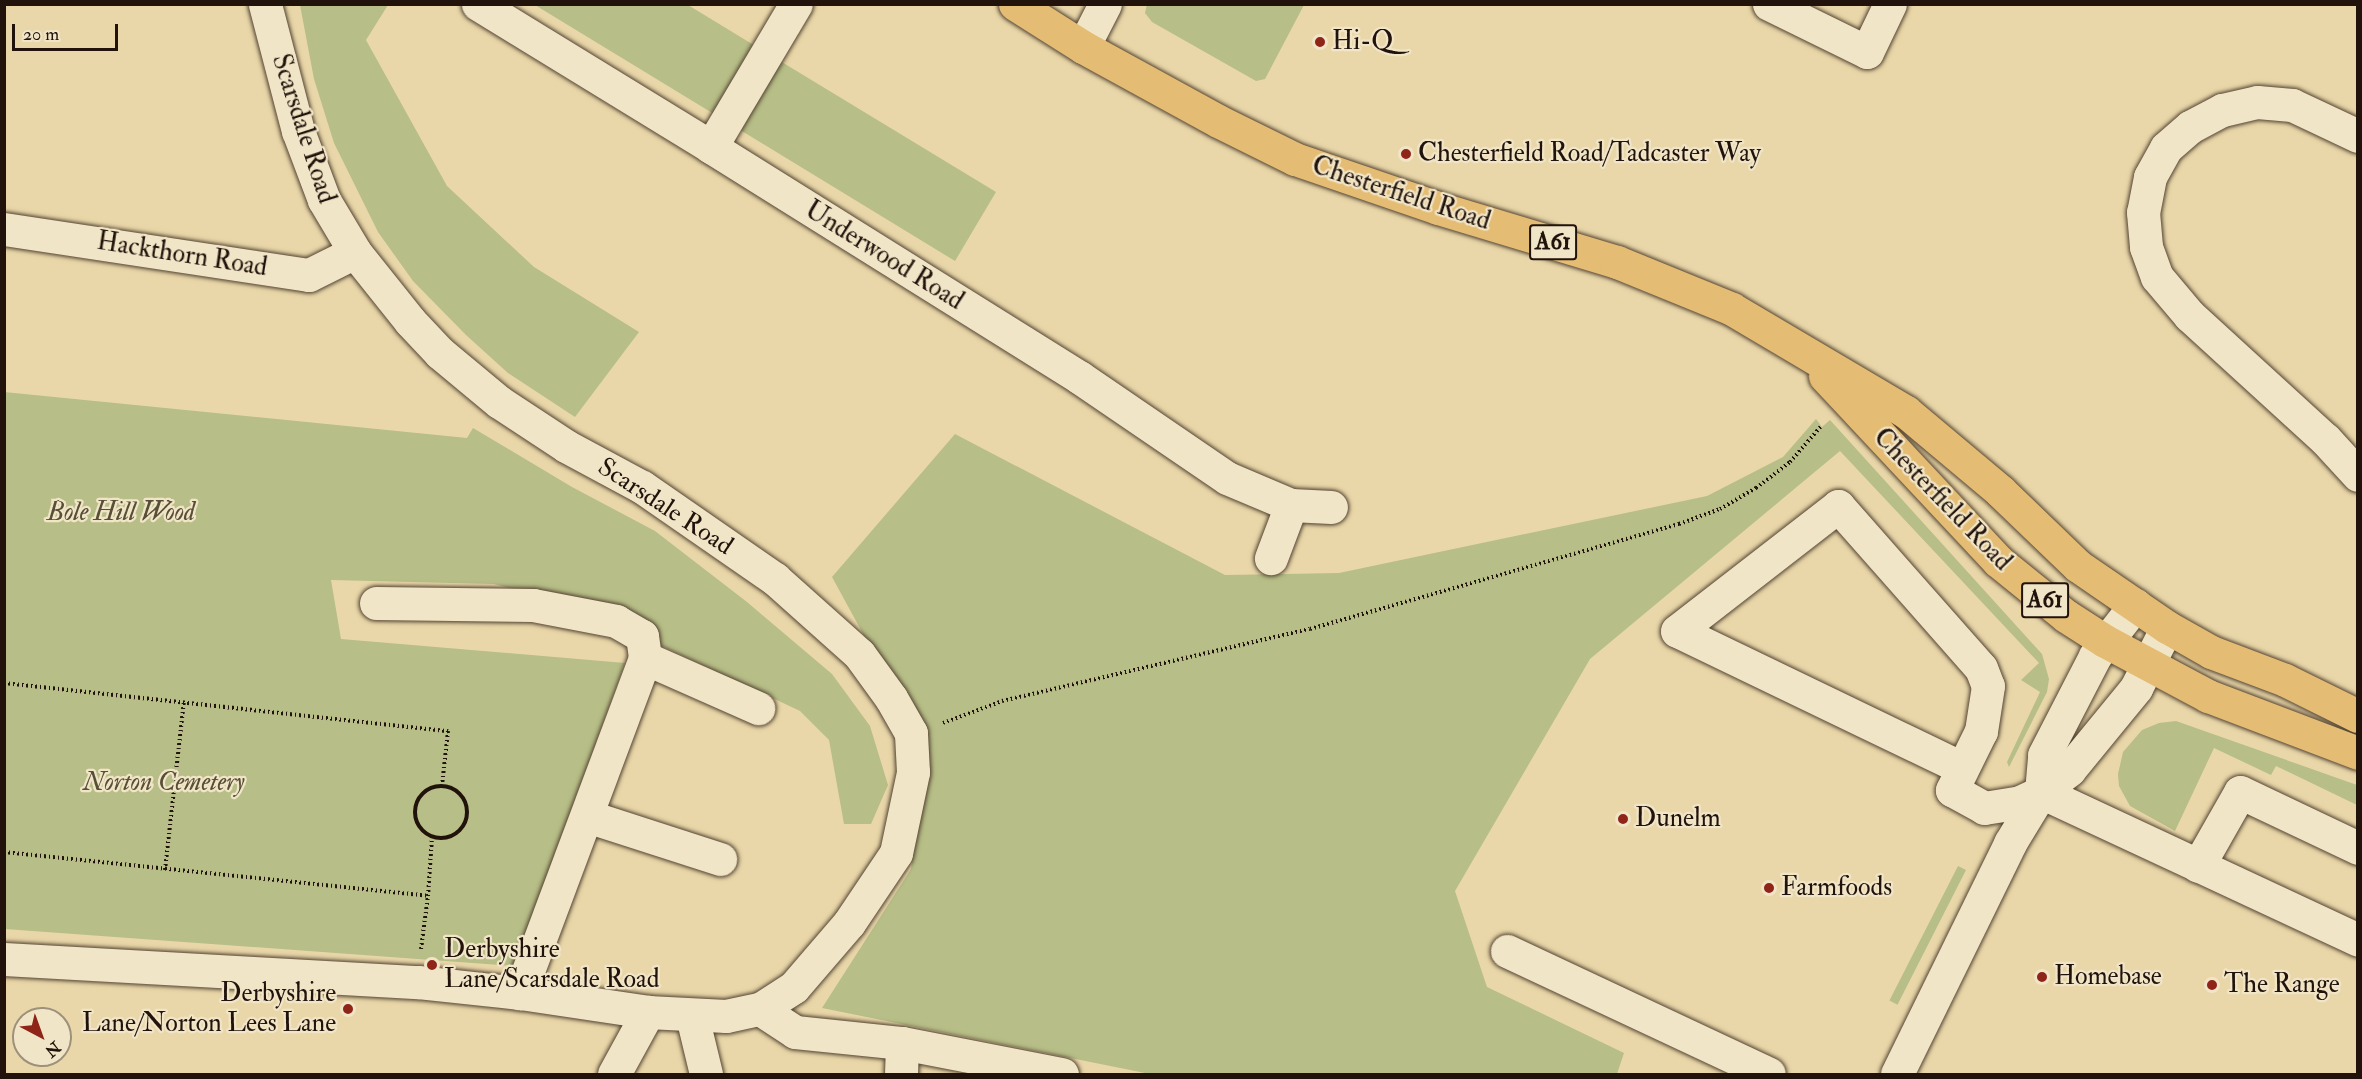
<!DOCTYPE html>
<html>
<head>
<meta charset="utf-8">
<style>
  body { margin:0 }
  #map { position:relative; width:2362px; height:1079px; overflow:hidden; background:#e9d7a9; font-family:"IM FELL Double Pica",serif }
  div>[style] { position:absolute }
  .green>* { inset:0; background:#b7be87; transform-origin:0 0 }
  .path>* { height:4px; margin-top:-2px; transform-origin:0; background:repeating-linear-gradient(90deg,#21120b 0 1.5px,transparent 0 4.5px) }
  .path>.ring { margin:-2px; padding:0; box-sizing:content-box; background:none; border:4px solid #21120b; border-radius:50% }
  .roads { filter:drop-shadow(0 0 2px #534332) drop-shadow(0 0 2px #534332) }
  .minor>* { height:33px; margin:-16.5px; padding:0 16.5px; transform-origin:16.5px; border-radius:16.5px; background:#f1e5c7 }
  .highway>* { height:33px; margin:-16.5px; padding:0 16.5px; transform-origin:16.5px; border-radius:16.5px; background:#e4bc74 }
  .dots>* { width:16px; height:16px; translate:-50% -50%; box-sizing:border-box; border:3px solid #f1e5c7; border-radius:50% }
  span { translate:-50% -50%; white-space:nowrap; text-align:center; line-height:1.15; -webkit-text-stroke:4.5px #f1e5c7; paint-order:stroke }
  .shield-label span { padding:2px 4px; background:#f1e5c7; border:2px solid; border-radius:4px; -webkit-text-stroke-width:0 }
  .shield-label { font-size:24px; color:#21120b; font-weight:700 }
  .poi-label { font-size:26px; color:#21120b }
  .left { translate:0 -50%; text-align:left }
  .right { translate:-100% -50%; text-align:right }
  .street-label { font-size:26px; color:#21120b }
  .park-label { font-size:26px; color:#564e36; font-style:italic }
  .frame { position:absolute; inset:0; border:6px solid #21120b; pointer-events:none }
  .north { position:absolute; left:12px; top:1007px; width:60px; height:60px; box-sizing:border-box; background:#f1e5c7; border:2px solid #9e917c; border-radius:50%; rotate:139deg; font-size:16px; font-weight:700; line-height:24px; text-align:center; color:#21120b }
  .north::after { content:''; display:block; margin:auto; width:21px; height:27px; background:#8f2418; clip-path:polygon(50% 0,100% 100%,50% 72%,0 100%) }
  .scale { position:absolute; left:12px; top:24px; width:106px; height:27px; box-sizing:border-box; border:3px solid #21120b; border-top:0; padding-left:8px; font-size:18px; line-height:21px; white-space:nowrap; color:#21120b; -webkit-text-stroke:4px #f1e5c7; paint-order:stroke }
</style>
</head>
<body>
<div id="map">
  <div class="green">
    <i style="clip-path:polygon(1147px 4px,1304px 4px,1304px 5px,1265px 79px,1256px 81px,1152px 22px,1145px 13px)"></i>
    <i style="clip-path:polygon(300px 5px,388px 5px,366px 40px,447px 186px,534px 267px,639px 332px,575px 417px,508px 373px,466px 335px,413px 281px,378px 232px,334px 143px,314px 79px)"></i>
    <i style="clip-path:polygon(535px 5px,688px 5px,996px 192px,955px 261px)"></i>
    <i style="clip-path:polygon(4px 392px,467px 438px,473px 428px,572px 487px,655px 531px,747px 602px,832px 674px,870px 726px,888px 785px,871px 824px,844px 824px,829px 740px,800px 711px,660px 645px,597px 611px,494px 584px,331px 580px,341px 639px,625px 663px,515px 966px,5px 929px)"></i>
    <i style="clip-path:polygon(1816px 419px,1822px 427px,1830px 420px,2042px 654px,2049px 679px,2047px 692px,2009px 767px,2007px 762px,2040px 692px,2021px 680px,2039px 663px,1840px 451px,1590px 659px,1455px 891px,1487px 987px,1624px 1053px,1617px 1074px,1150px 1074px,822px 1008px,911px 869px,927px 751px,832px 577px,955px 434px,1225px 575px,1339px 573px,1707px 496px,1783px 457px)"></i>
    <i style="clip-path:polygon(2176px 721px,2357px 785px,2357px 805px,2276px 766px,2271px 775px,2214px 748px,2175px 831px,2130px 806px,2119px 786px,2118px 774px,2123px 752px,2142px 730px,2159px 723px)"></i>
    <i style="left:1958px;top:866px;width:9px;height:151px;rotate:27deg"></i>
  </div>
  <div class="path">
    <i style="left:4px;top:683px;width:447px;rotate:6.2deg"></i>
    <i style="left:448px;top:731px;width:54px;rotate:96.3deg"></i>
    <i style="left:943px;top:723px;width:63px;rotate:-20.4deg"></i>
    <i style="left:1002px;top:701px;width:316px;rotate:-13.2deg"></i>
    <i style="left:1310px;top:629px;width:384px;rotate:-15.9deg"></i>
    <i style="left:1679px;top:524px;width:44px;rotate:-20.1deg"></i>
    <i style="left:1720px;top:509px;width:42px;rotate:-30.3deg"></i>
    <i style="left:1756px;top:488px;width:43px;rotate:-37.4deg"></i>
    <i style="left:1790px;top:462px;width:49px;rotate:-49.1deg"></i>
    <i class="ring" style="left:415px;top:786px;width:48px;height:48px"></i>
    <i style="left:4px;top:852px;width:426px;rotate:5.9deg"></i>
    <i style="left:428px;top:896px;width:59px;rotate:-86.1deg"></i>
    <i style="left:165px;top:870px;width:170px;rotate:-83.6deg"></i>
    <i style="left:421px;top:949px;width:53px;rotate:-82.5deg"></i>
  </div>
  <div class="roads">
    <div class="minor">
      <i style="left:478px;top:4px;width:273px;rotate:31.5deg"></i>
      <i style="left:711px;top:147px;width:434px;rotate:32deg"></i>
      <i style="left:1079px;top:377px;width:179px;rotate:34.3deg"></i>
      <i style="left:1227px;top:478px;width:69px;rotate:22.9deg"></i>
      <i style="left:1291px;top:505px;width:57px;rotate:110.7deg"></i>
      <i style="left:1769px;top:4px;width:109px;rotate:26.1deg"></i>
      <i style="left:1867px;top:52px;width:53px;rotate:-64.4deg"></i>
      <i style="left:1083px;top:47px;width:48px;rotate:-62.9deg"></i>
      <i style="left:2358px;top:136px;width:73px;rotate:-154.8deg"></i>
      <i style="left:2292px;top:105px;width:35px;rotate:-175deg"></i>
      <i style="left:2257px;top:102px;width:36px;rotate:167deg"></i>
      <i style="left:2222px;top:110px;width:36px;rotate:152deg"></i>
      <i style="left:2190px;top:127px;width:32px;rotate:139deg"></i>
      <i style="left:2166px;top:148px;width:33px;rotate:119deg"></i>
      <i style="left:2150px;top:177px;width:36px;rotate:101deg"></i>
      <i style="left:2143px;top:212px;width:35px;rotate:85deg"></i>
      <i style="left:2146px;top:247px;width:32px;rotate:70deg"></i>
      <i style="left:2157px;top:277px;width:50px;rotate:49.9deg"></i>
      <i style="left:2189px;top:315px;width:184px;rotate:42.4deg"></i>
      <i style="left:2325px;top:439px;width:49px;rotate:47.5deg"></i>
      <i style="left:711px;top:147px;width:166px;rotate:-59.3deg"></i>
      <i style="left:4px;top:229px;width:308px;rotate:8.6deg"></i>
      <i style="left:309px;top:275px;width:51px;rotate:-26.6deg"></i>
      <i style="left:1291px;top:505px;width:40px;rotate:2.9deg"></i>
      <i style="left:376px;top:603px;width:157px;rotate:0.7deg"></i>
      <i style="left:533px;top:605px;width:85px;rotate:10.9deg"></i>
      <i style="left:616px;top:621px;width:30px;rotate:30deg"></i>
      <i style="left:642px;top:636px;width:22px;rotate:82deg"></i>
      <i style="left:645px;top:658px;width:358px;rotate:110.5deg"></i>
      <i style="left:645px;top:658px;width:124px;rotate:23.9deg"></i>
      <i style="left:1962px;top:768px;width:316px;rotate:-154.3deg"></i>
      <i style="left:1677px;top:631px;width:204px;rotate:-37.8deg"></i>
      <i style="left:1838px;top:506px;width:216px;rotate:48.6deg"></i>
      <i style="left:1981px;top:668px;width:19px;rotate:69deg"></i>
      <i style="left:1988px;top:686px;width:46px;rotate:98.8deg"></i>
      <i style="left:1981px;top:731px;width:66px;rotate:116.2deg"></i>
      <i style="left:1952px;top:790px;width:37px;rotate:29deg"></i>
      <i style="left:1984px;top:808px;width:36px;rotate:-9deg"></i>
      <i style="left:2020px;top:802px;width:23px;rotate:-25deg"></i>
      <i style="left:2041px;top:792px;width:36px;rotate:-38deg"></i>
      <i style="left:2069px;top:770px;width:106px;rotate:-50.7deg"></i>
      <i style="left:2136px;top:688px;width:68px;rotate:-63.1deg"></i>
      <i style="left:2041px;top:792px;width:350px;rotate:25deg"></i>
      <i style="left:587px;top:816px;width:140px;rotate:17.9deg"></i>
      <i style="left:2198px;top:866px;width:85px;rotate:-60.4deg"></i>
      <i style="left:2240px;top:792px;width:131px;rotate:25.4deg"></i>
      <i style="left:1507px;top:951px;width:289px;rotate:25.1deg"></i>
      <i style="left:4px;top:959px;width:415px;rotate:3.2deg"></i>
      <i style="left:418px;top:982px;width:103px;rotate:6.2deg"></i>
      <i style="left:520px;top:993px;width:129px;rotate:8.4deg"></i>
      <i style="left:648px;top:1012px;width:78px;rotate:2.9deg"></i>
      <i style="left:726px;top:1016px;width:35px;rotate:-12deg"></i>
      <i style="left:760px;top:1009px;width:40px;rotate:-32.9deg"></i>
      <i style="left:794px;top:987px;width:84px;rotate:-49.3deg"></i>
      <i style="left:849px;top:923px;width:84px;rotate:-56.1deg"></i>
      <i style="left:896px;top:853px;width:83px;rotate:-78.1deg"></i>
      <i style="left:913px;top:772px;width:39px;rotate:-93deg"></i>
      <i style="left:911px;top:733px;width:40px;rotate:-119.7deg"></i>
      <i style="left:891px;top:698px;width:54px;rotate:-126deg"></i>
      <i style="left:859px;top:654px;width:113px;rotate:-138.2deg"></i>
      <i style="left:775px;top:579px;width:162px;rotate:-145.3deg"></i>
      <i style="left:642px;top:487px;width:86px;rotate:-151.7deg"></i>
      <i style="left:566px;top:446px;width:80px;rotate:-146.7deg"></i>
      <i style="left:499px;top:402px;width:77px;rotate:-140.3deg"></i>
      <i style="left:440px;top:353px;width:44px;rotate:-133.2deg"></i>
      <i style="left:410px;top:321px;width:88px;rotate:-128.6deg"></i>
      <i style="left:355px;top:252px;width:61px;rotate:-120.8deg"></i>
      <i style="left:324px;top:200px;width:74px;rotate:-110.6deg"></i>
      <i style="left:298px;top:131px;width:131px;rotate:-104.6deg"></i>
      <i style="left:760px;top:1009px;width:42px;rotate:33.3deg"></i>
      <i style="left:795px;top:1032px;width:108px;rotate:5.9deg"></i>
      <i style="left:902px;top:1043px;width:163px;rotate:11deg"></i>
      <i style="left:692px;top:1016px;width:60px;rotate:76.4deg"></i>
      <i style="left:614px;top:1074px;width:71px;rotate:-61.3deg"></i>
      <i style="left:901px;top:1074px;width:31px;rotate:-88deg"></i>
      <i style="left:1897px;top:1074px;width:257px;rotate:-63.9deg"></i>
      <i style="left:2010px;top:843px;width:60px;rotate:-58.7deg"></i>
      <i style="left:2041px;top:792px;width:37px;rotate:-85deg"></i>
      <i style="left:2044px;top:755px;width:111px;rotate:-62.7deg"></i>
      <i style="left:2095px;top:656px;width:65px;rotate:-51.9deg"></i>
    </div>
    <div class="highway">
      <i style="left:1015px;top:4px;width:80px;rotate:32.3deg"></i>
      <i style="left:1083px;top:47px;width:154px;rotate:28.7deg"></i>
      <i style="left:1218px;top:121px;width:86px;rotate:26.3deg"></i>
      <i style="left:1295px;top:159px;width:151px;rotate:18.9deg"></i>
      <i style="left:1438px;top:208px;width:187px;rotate:16.8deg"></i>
      <i style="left:1617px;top:262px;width:124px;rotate:22.2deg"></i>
      <i style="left:1732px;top:309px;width:202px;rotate:30.6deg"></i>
      <i style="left:1906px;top:412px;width:123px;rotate:40deg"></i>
      <i style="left:2000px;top:491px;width:108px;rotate:43.9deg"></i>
      <i style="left:2078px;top:566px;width:108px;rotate:34.4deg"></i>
      <i style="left:2167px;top:627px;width:51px;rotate:29.6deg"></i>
      <i style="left:2211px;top:652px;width:79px;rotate:20.7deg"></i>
      <i style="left:2285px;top:680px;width:81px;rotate:26.3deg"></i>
      <i style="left:1825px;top:376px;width:253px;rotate:46.9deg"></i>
      <i style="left:1998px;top:561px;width:87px;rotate:39deg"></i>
      <i style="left:2066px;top:616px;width:46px;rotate:32.7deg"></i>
      <i style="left:2105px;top:641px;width:117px;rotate:28.1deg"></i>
      <i style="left:2208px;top:696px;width:160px;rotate:20.8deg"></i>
    </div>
  </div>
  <div class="dots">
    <i style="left:1320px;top:42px;background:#8f2418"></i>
    <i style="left:1406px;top:154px;background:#8f2418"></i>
    <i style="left:1623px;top:819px;background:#8f2418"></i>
    <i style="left:1769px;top:888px;background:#8f2418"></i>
    <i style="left:432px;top:965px;background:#8f2418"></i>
    <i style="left:2042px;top:977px;background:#8f2418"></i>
    <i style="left:2212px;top:985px;background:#8f2418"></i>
    <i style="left:348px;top:1009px;background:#8f2418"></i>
  </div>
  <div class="shield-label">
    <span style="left:1553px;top:242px">A61</span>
    <span style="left:2045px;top:600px">A61</span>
  </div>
  <div class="poi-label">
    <span class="left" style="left:1332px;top:42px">Hi-Q</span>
    <span class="left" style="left:1418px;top:154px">Chesterfield Road/Tadcaster Way</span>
    <span class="left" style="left:1635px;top:819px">Dunelm</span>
    <span class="left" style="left:1781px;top:888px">Farmfoods</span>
    <span class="left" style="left:444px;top:965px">Derbyshire<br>Lane/Scarsdale Road</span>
    <span class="left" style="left:2054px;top:977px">Homebase</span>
    <span class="left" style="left:2224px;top:985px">The Range</span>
    <span class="right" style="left:336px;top:1009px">Derbyshire<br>Lane/Norton Lees Lane</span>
  </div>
  <div class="street-label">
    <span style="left:303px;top:129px;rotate:72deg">Scarsdale Road</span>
    <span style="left:1401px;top:194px;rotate:18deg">Chesterfield Road</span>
    <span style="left:182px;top:255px;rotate:9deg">Hackthorn Road</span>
    <span style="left:884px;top:256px;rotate:32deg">Underwood Road</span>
    <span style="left:1942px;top:500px;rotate:46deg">Chesterfield Road</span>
    <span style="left:665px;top:507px;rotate:33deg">Scarsdale Road</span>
  </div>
  <div class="park-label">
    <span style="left:121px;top:513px">Bole Hill Wood</span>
    <span style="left:164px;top:783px">Norton Cemetery</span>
  </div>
  <div class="frame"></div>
  <div class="north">N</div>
  <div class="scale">20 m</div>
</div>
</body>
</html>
